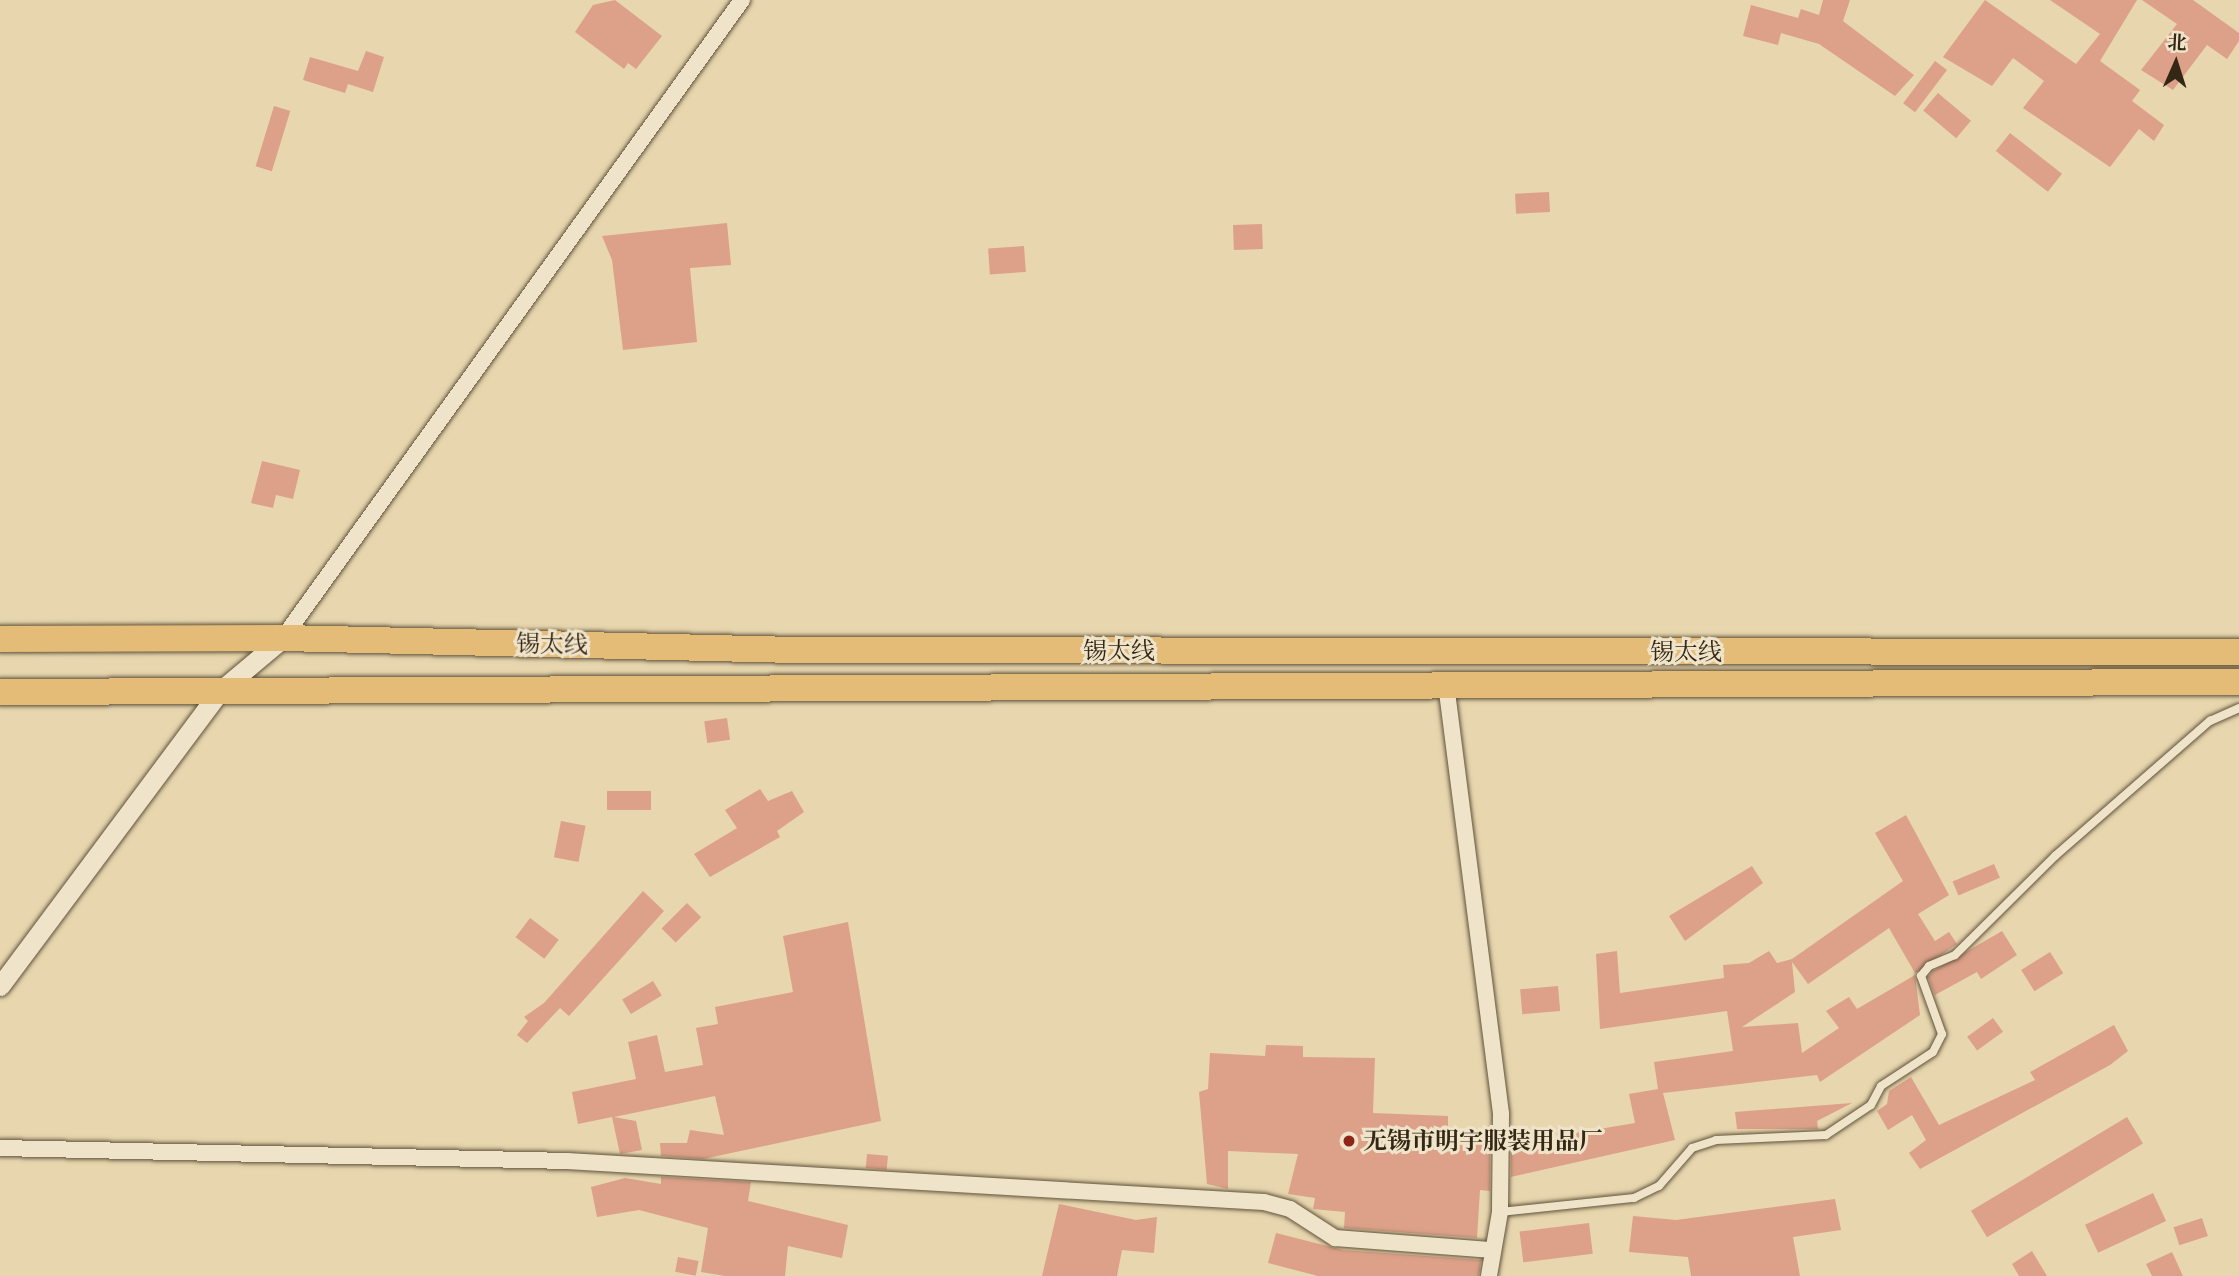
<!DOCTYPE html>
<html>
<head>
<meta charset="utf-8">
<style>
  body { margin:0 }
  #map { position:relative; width:2239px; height:1276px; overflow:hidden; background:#e7d6ae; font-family:"Gentium Book Plus","Noto Serif SC",serif }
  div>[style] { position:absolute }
  .building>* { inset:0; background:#dda189; transform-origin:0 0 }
  .roads { filter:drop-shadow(0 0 2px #61533b) drop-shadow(0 0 2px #61533b) }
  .service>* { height:8px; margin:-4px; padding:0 4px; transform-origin:4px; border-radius:4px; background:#efe4ca }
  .minor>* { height:16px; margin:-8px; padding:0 8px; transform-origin:8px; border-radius:8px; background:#efe4ca }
  .tertiary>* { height:19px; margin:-9.5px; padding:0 9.5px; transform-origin:9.5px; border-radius:9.5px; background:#efe4ca }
  .primary>* { height:26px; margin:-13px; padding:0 13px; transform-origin:13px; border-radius:13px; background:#e4bb77 }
  .dots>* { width:19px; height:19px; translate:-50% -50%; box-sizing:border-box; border:4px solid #efe4ca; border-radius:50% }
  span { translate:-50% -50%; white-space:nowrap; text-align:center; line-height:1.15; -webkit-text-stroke:6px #efe4ca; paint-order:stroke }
  .street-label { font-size:24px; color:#342715 }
  .poi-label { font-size:24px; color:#342715; font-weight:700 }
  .left { translate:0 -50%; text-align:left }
  .north { position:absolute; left:2141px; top:28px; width:70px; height:70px; -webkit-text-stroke:5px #efe4ca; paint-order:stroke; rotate:3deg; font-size:19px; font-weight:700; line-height:28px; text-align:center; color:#342715 }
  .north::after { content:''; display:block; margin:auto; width:24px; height:32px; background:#342715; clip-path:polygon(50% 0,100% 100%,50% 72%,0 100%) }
</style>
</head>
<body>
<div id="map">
  <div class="building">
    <i style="clip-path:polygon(615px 0,662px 36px,636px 69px,628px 63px,624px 69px,575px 32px,593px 5px)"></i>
    <i style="clip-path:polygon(1823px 0,1850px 0,1843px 21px,1914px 75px,1895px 96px,1819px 44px,1781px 33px,1778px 45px,1743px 36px,1751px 5px,1798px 18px,1801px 9px,1819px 15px)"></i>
    <i style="clip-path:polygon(1985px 0,2076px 64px,2100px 34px,2050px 0,2137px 0,2100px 61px,2140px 90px,2132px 101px,2164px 125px,2154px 141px,2139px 129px,2110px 167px,2023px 108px,2044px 81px,2013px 58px,1992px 86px,1943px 57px)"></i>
    <i style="clip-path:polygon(2142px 0,2193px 0,2239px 33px,2239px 41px,2227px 59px,2207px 45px,2173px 90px,2141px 70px,2177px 24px)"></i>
    <i style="clip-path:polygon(366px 51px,384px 57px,373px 92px,348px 84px,345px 93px,303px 80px,310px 57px,358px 71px)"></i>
    <i style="left:1935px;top:61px;width:15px;height:53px;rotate:37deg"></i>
    <i style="left:1938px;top:93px;width:43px;height:23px;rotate:40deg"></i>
    <i style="left:274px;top:106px;width:17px;height:63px;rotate:17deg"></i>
    <i style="left:2010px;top:133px;width:66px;height:23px;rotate:38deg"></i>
    <i style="left:1549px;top:192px;width:20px;height:34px;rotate:87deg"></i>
    <i style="clip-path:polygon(727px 223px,731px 265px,690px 268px,697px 342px,623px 350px,612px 260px,602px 236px)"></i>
    <i style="left:1262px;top:224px;width:25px;height:29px;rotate:88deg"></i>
    <i style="left:1024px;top:246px;width:26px;height:36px;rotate:86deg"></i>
    <i style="clip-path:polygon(262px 461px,300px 470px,293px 499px,276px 495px,273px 508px,251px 503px)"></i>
    <i style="left:727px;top:718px;width:22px;height:23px;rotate:82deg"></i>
    <i style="clip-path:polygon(760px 789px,768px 801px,792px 791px,804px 812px,777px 831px,780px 837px,710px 877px,694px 854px,737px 828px,725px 810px)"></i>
    <i style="left:607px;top:791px;width:44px;height:19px"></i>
    <i style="clip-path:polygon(1906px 815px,1949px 895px,1918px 914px,1935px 941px,1949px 932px,1957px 944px,1915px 973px,1889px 928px,1808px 984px,1792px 962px,1795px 992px,1742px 1027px,1798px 1023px,1802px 1053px,1839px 1028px,1826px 1011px,1849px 997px,1857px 1009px,1915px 975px,1920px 1015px,1820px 1082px,1817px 1075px,1663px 1093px,1675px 1140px,1511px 1177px,1511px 1144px,1635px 1123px,1629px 1094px,1658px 1089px,1654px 1062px,1733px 1051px,1727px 1011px,1600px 1029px,1596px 954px,1617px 951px,1620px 993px,1724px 978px,1723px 965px,1749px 963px,1769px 951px,1777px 963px,1792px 959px,1903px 881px,1875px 833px)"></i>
    <i style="left:561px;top:821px;width:25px;height:37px;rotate:11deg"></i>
    <i style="left:1994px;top:864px;width:15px;height:45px;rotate:67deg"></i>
    <i style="clip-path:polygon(1752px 866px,1763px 883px,1685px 941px,1669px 916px)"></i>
    <i style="clip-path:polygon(643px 891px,664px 911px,569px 1016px,560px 1008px,527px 1043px,517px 1035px,528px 1021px,524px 1017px,544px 1003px)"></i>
    <i style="left:687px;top:903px;width:20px;height:36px;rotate:45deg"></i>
    <i style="left:530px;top:918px;width:36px;height:24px;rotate:37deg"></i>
    <i style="clip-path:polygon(848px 922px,881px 1121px,703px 1159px,661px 1156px,660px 1143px,687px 1143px,690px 1130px,724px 1135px,715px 1096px,614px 1117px,636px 1121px,642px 1150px,620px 1154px,612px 1117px,578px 1124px,572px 1092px,636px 1079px,628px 1042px,657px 1035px,665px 1072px,703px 1065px,696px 1028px,718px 1024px,715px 1007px,793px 992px,783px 936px)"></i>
    <i style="clip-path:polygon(2002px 931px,2017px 955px,1981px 979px,1977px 972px,1935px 995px,1928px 977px,1933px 971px)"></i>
    <i style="left:2050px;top:952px;width:25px;height:34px;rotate:58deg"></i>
    <i style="left:653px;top:981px;width:17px;height:36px;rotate:59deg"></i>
    <i style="left:1558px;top:986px;width:25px;height:38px;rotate:85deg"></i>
    <i style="left:1993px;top:1018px;width:17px;height:32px;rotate:54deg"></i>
    <i style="clip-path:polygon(2114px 1025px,2128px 1051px,2110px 1065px,1920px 1169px,1909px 1153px,1926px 1140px,1912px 1115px,1888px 1130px,1877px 1111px,1887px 1104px,1889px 1091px,1911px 1077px,1939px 1125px,2035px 1080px,2030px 1072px)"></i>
    <i style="clip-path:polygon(1266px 1045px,1303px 1046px,1303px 1057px,1375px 1058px,1373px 1113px,1448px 1116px,1448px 1128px,1490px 1131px,1490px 1191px,1480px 1190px,1477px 1238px,1344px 1228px,1345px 1212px,1313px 1209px,1315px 1198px,1288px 1194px,1298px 1154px,1228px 1151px,1228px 1189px,1207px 1184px,1199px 1092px,1208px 1089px,1210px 1053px,1265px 1056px)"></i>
    <i style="clip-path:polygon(1852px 1103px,1817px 1121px,1818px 1129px,1737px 1129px,1735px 1112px)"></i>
    <i style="left:2127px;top:1117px;width:31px;height:182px;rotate:59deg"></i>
    <i style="left:867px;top:1154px;width:21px;height:14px;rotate:5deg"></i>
    <i style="clip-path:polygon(661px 1177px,751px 1182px,748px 1201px,848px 1225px,842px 1258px,788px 1246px,785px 1276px,725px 1276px,701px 1272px,708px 1228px,639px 1210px,597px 1217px,591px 1187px,625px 1178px,661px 1184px)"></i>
    <i style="left:2153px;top:1193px;width:31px;height:75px;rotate:65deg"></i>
    <i style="clip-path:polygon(1835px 1199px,1841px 1230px,1793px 1237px,1800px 1276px,1691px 1276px,1688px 1257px,1629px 1252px,1633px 1216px,1676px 1220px)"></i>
    <i style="clip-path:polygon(1059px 1204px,1136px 1220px,1157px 1217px,1154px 1253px,1122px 1250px,1117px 1276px,1042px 1276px)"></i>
    <i style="left:2202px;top:1218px;width:19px;height:30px;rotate:72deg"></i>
    <i style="left:1589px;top:1223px;width:31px;height:70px;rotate:83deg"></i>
    <i style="clip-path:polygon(1276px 1233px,1343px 1250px,1481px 1260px,1479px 1276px,1318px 1276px,1268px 1263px)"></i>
    <i style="clip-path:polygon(2032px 1251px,2047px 1276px,2019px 1276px,2012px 1264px)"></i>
    <i style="clip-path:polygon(2172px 1252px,2183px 1276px,2152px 1276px,2146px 1264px)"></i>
    <i style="left:678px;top:1257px;width:21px;height:15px;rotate:11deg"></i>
  </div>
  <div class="roads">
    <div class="service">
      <i style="left:1500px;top:1212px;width:135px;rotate:-6deg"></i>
      <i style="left:1634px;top:1198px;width:28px;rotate:-26deg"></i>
      <i style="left:1659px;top:1186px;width:50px;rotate:-49deg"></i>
      <i style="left:1692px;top:1148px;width:25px;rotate:-18deg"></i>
      <i style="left:1716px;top:1140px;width:110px;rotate:-2.6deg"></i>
      <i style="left:1826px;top:1135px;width:54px;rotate:-33.7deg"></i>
      <i style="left:1871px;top:1105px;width:21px;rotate:-62deg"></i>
      <i style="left:1881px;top:1086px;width:62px;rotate:-33.2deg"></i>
      <i style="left:1933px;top:1052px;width:20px;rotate:-63deg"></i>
      <i style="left:1942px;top:1034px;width:62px;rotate:-109.9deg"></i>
      <i style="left:1921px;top:976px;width:13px;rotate:-51deg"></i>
      <i style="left:1929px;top:966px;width:28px;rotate:-23deg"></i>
      <i style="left:1955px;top:955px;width:141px;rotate:-44.7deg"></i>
      <i style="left:2055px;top:856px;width:206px;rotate:-41.1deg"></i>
      <i style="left:2210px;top:721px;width:32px;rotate:-24deg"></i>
    </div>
    <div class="minor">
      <i style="left:283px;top:638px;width:786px;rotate:-54.27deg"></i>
      <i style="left:1446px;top:684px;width:434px;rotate:82.7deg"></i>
      <i style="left:1501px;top:1114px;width:98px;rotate:90.6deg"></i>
      <i style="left:1500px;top:1212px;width:65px;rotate:99.8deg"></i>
      <i style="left:0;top:1148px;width:567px;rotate:1.31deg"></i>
      <i style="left:567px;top:1161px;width:698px;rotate:3.37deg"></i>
      <i style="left:1264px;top:1202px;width:27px;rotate:15deg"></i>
      <i style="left:1290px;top:1209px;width:54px;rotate:32.8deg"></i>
      <i style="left:1335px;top:1238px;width:155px;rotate:4.4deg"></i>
    </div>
    <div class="tertiary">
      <i style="left:0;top:986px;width:369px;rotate:-53.3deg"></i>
      <i style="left:221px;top:690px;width:81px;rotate:-40deg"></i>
    </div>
    <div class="primary">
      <i style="left:0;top:639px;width:283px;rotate:-0.2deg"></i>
      <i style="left:283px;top:638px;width:513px;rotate:1.34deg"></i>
      <i style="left:796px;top:650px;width:1443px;rotate:0.08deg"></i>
      <i style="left:0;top:692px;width:2239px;rotate:-0.26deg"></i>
    </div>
  </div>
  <div class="dots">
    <i style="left:1349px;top:1141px;background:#8f2418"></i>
  </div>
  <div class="street-label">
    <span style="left:552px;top:644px;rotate:1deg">锡太线</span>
    <span style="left:1119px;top:651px">锡太线</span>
    <span style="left:1686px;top:652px">锡太线</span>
  </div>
  <div class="poi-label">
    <span class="left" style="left:1363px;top:1141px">无锡市明宇服装用品厂</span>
  </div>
  <div class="north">北</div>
</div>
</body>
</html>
